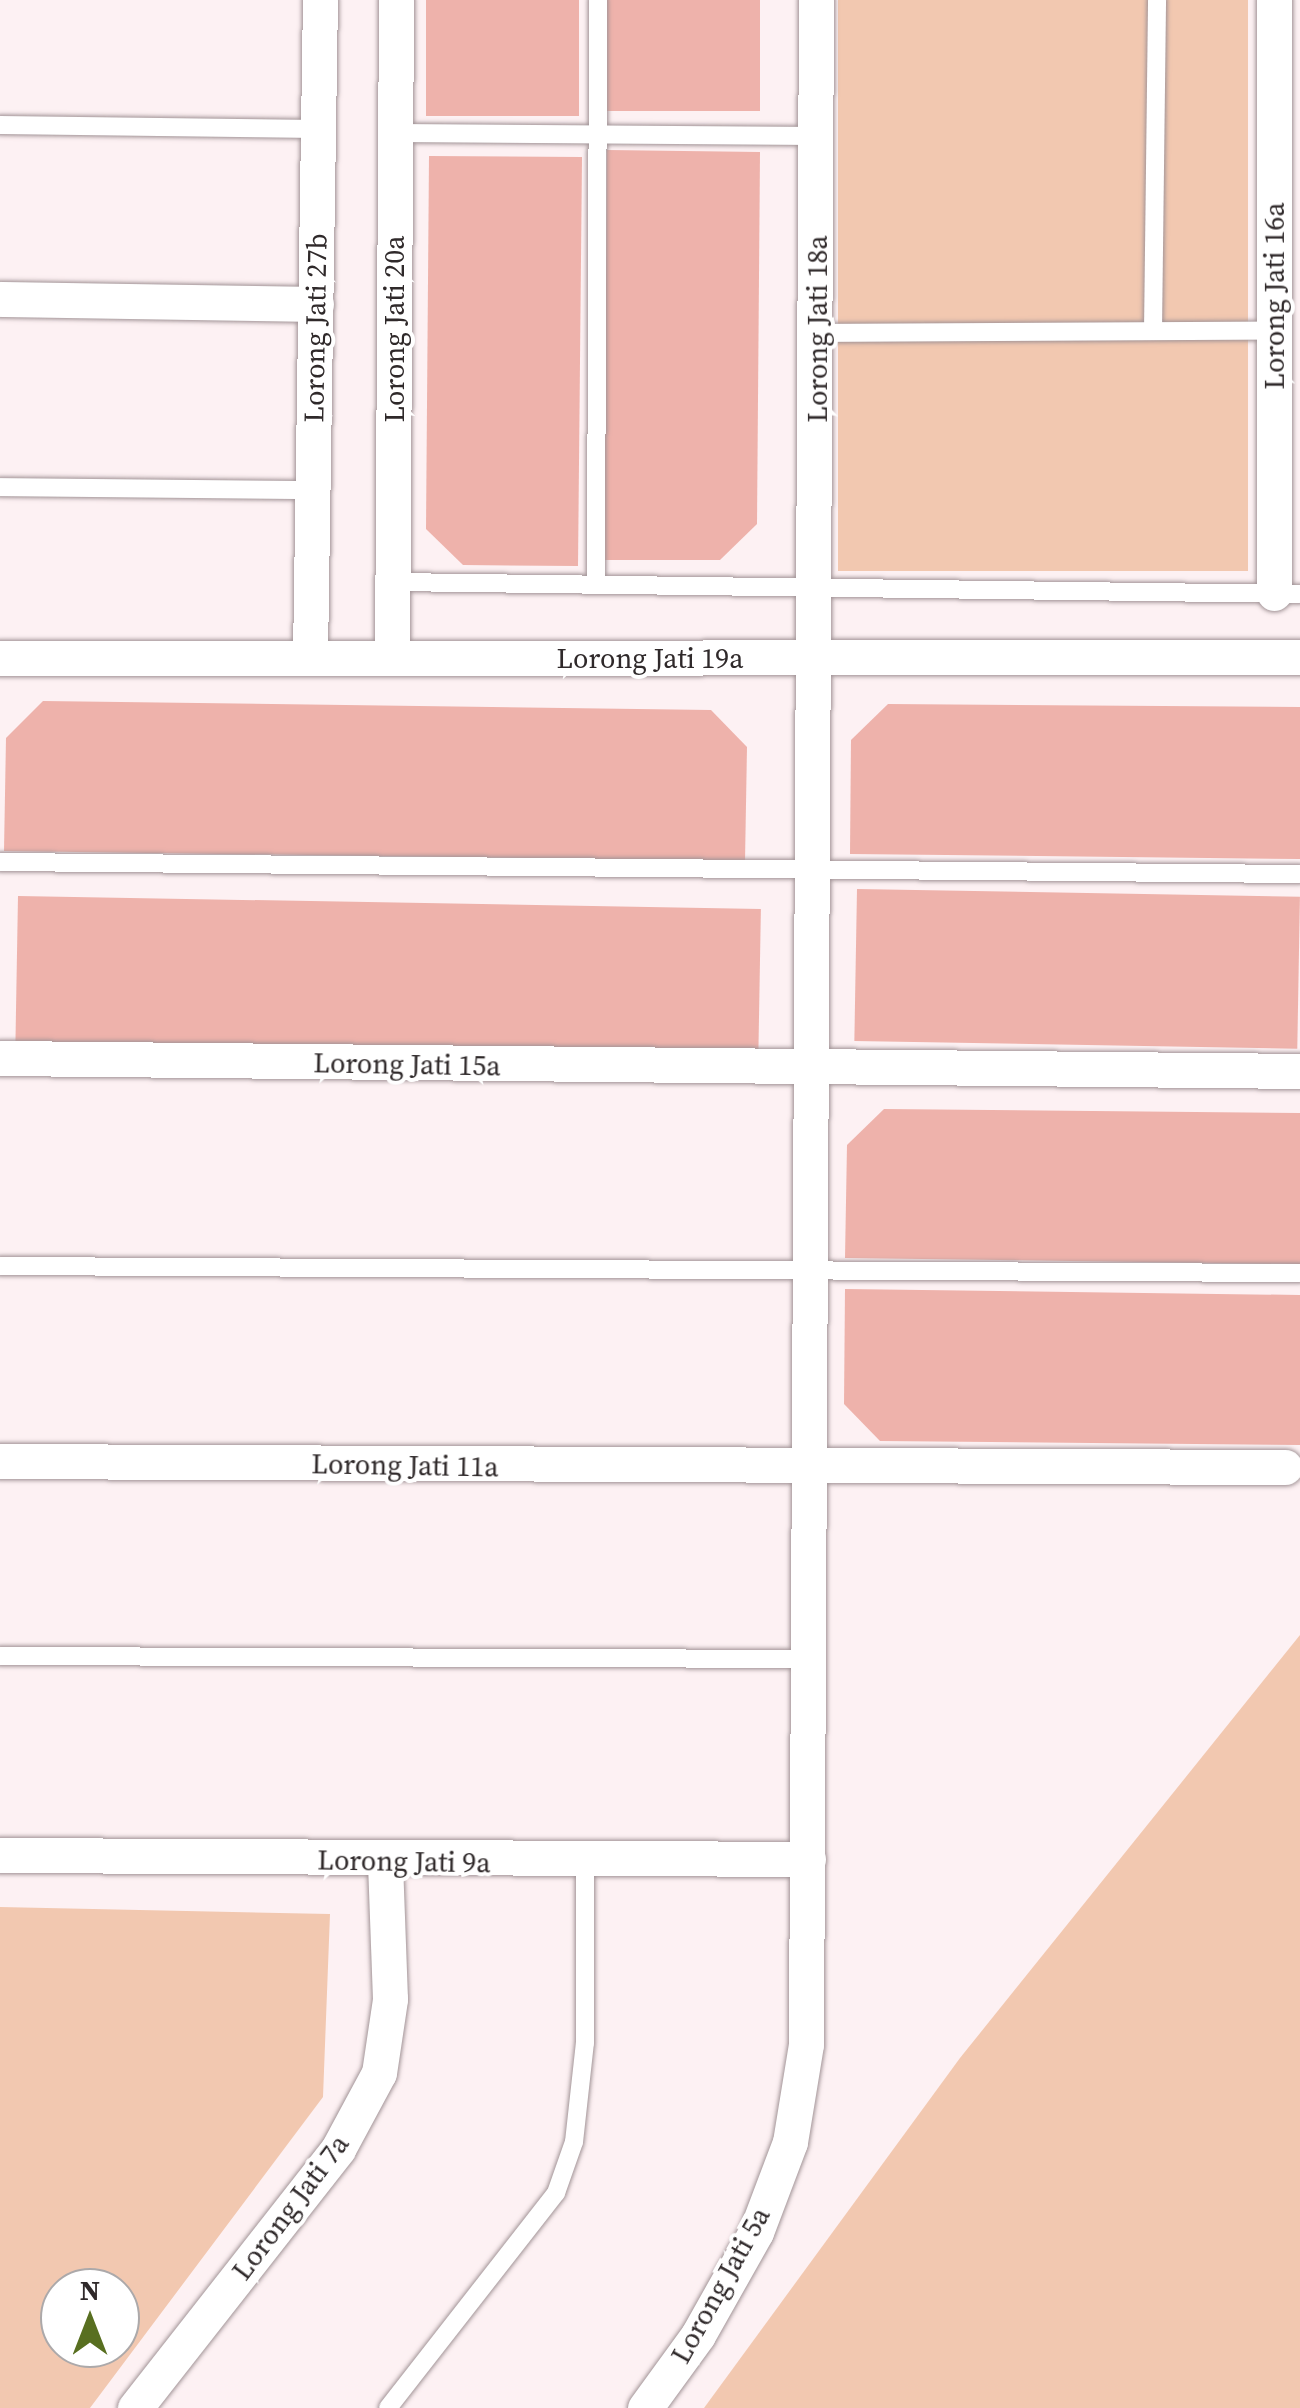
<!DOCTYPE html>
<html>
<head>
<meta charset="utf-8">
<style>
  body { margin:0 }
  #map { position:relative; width:1300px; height:2408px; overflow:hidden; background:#fdf1f3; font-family:"Source Serif 4",serif }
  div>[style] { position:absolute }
  .green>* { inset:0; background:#f2c8b0; transform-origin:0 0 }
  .building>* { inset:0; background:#eeb2ab; transform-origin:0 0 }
  .roads { filter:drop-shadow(0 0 2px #a29497) drop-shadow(0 0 2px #a29497) }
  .service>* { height:18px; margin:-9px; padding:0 9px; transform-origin:9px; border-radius:9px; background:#fff }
  .minor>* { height:35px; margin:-17.5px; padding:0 17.5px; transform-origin:17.5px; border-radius:17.5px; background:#fff }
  span { translate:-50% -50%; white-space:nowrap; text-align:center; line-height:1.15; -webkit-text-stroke:8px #fff; paint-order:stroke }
  .street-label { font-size:28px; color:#2f292a }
  .north { position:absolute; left:40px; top:2268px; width:100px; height:100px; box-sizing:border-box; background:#fff; border:2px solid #aca9aa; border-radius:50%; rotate:0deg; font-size:28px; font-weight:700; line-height:40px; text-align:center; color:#2f292a }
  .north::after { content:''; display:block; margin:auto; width:35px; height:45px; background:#586f20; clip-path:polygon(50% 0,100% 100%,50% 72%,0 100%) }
</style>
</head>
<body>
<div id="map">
  <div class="green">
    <i style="left:838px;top:0;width:410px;height:571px"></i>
    <i style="clip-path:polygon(1300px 1635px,1300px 2408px,704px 2408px,960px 2058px)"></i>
    <i style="clip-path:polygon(evenodd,0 1907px,330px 1914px,323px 2097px,90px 2408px,0 2408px,0 1907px,60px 2288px,120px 2288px,120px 2348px,60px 2348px,60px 2288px)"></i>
  </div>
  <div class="building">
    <i style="left:426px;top:0;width:153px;height:116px"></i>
    <i style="left:607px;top:0;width:153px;height:111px"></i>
    <i style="clip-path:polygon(607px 150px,760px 152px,757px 524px,720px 560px,604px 560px)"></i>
    <i style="clip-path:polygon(429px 156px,582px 157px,578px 566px,463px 565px,426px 529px)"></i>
    <i style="clip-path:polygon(43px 701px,711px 710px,747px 747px,745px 861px,4px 851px,6px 738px)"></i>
    <i style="clip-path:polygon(888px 704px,1300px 707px,1300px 859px,850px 854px,851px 740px)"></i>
    <i style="left:857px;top:889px;width:443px;height:152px;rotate:1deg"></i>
    <i style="left:18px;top:896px;width:743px;height:152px;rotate:1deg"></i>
    <i style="clip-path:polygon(884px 1109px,1300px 1113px,1300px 1264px,845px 1258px,847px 1145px)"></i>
    <i style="clip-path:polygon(845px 1289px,1300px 1295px,1300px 1445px,880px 1441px,844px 1404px)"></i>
  </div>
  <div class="roads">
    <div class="service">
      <i style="left:0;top:125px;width:318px;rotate:0.7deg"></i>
      <i style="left:396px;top:133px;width:420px;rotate:0.4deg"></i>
      <i style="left:1153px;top:331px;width:331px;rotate:-89.3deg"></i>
      <i style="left:816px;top:333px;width:458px;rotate:-0.3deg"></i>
      <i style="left:0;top:487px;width:312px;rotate:0.6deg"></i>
      <i style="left:393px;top:582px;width:907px;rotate:0.76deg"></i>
      <i style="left:596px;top:584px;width:584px;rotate:-89.8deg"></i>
      <i style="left:0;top:862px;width:1300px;rotate:0.53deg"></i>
      <i style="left:0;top:1266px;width:1300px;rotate:0.31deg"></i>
      <i style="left:0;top:1656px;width:809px;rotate:0.21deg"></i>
      <i style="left:388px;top:2408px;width:273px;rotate:-52deg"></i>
      <i style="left:556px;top:2193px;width:54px;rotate:-70.6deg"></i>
      <i style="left:574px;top:2142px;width:100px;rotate:-83.7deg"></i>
      <i style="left:585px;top:2043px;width:181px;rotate:-90deg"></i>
    </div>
    <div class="minor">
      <i style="left:1274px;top:0;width:593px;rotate:90deg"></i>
      <i style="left:0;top:299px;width:316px;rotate:0.9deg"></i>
      <i style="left:310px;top:656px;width:656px;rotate:-89.13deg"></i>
      <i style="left:0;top:658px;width:1300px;rotate:-0.04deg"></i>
      <i style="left:392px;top:658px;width:658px;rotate:-89.65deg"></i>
      <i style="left:0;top:1058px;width:1300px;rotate:0.57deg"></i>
      <i style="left:0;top:1461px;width:1285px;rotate:0.27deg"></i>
      <i style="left:0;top:1855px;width:808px;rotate:0.28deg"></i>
      <i style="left:135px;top:2408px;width:329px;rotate:-51.9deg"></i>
      <i style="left:338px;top:2149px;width:86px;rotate:-61.7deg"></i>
      <i style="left:379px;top:2073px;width:75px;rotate:-81.5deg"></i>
      <i style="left:390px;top:1999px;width:138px;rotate:-92.1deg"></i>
      <i style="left:645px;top:2408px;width:90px;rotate:-54deg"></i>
      <i style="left:698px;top:2335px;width:118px;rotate:-60.6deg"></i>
      <i style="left:756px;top:2232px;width:96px;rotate:-69.3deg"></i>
      <i style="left:790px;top:2142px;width:99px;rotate:-80.7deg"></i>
      <i style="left:806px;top:2044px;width:2044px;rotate:-89.72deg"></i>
    </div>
  </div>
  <div class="street-label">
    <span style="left:1274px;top:296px;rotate:-90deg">Lorong Jati 16a</span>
    <span style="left:315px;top:328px;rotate:-89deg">Lorong Jati 27b</span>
    <span style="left:394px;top:329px;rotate:-90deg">Lorong Jati 20a</span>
    <span style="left:817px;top:329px;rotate:-90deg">Lorong Jati 18a</span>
    <span style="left:650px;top:658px">Lorong Jati 19a</span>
    <span style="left:407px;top:1064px;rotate:1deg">Lorong Jati 15a</span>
    <span style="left:405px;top:1465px;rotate:1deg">Lorong Jati 11a</span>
    <span style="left:404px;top:1861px;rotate:1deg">Lorong Jati 9a</span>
    <span style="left:290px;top:2207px;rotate:-53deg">Lorong Jati 7a</span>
    <span style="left:720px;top:2285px;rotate:-61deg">Lorong Jati 5a</span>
  </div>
  <div class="north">N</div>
</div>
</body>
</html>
